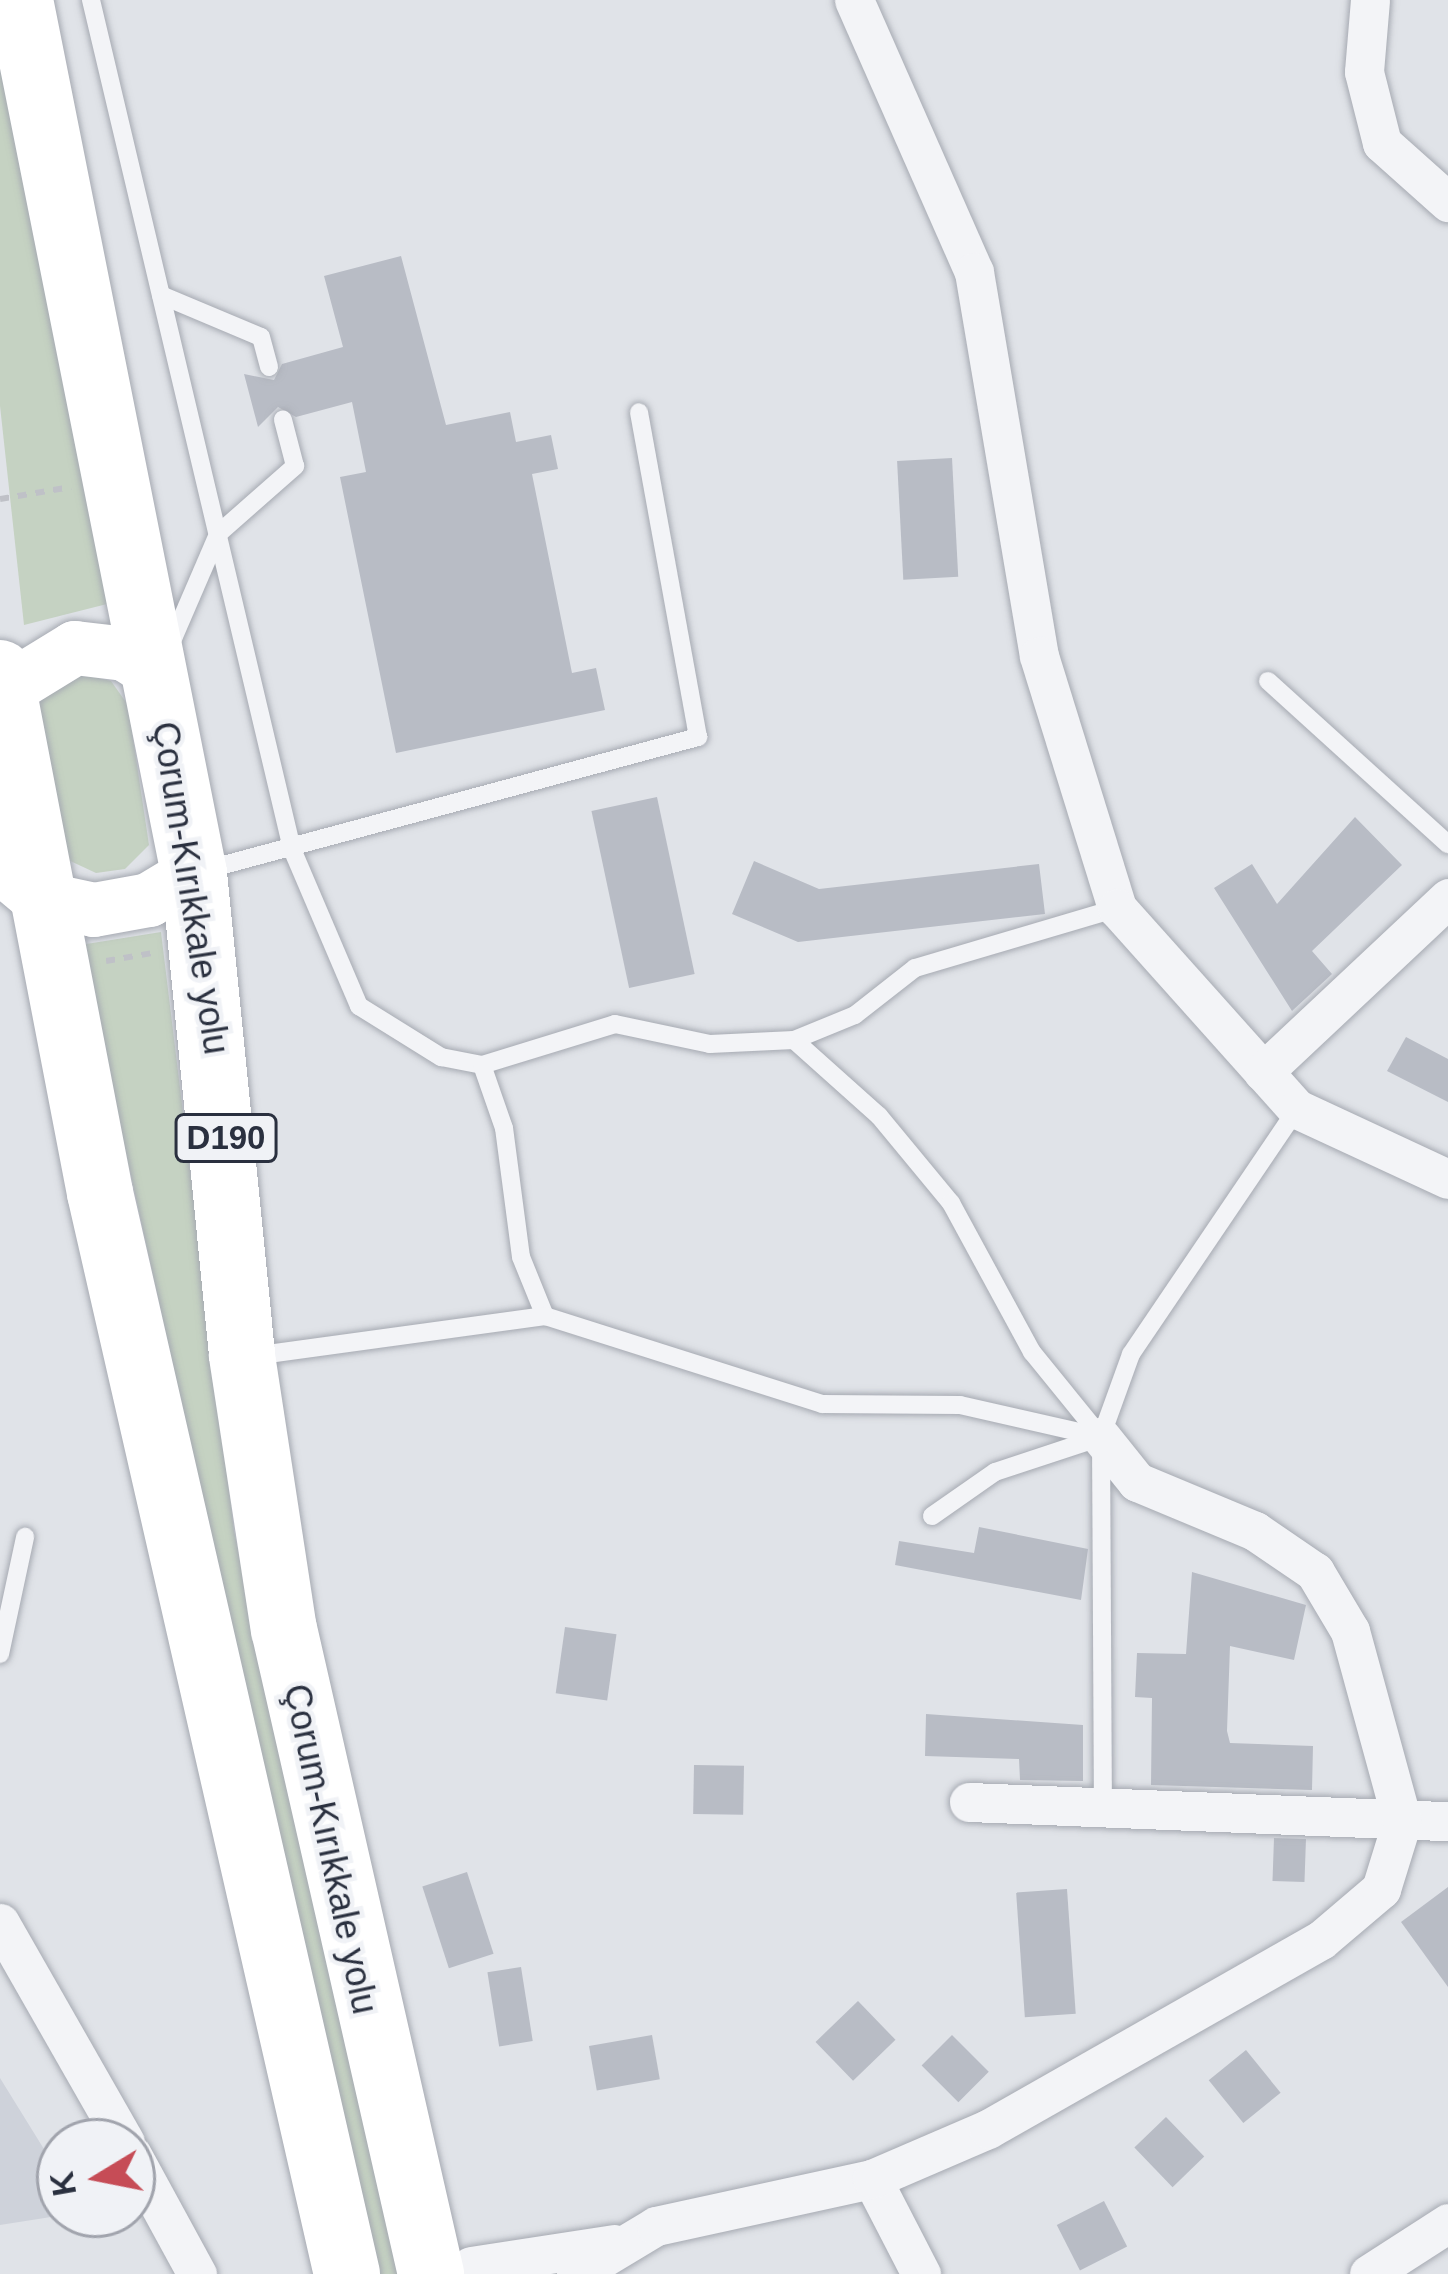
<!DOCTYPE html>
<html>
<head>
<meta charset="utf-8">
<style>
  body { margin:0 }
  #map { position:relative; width:1448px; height:2274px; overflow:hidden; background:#e0e3e8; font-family:Helvetica,sans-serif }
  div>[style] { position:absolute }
  .built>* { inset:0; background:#ced2da }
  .green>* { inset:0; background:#c5d2c2 }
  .building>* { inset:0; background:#b8bcc5; transform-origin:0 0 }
  .path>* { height:6px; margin-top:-3px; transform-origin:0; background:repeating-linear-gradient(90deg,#bfc1c7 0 9px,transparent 0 18px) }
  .roads { filter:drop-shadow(0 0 3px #a6aab2) drop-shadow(0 0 3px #a6aab2) }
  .lane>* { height:18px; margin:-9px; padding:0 9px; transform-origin:9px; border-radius:9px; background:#f3f4f7 }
  .street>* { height:39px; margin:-19.5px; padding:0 19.5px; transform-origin:19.5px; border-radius:19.5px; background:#f3f4f7 }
  .secondary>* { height:54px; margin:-27px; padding:0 27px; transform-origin:27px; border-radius:27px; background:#fff }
  .highway>* { height:66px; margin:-33px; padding:0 33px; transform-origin:33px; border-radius:33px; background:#fff }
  span { translate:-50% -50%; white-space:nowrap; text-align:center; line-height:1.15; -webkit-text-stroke:9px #f0f2f6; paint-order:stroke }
  .shield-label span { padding:3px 9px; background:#f0f2f6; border:3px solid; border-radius:9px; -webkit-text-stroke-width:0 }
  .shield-label { font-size:33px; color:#2a303f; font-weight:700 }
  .street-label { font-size:36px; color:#2a303f }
  .north { position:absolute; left:36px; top:2118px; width:120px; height:120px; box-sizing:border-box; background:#f0f2f6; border:3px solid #a1a4ad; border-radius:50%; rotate:260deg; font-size:33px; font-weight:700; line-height:48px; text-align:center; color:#2a303f }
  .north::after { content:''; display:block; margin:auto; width:42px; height:54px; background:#c64c56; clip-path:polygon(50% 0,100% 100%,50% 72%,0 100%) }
</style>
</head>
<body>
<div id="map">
  <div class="built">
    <i style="clip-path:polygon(0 2078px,60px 2175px,60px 2214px,70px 2214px,0 2225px)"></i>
  </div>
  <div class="green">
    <i style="clip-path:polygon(0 66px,111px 603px,24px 625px,0 406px)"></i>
    <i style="clip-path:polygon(82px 674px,111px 681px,128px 705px,149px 845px,125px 869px,96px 873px,66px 859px,37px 719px,40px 701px)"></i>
    <i style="clip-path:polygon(161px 932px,234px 1531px,401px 2274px,374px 2274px,80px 945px)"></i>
  </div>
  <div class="building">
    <i style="clip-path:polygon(401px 256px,446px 425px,510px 412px,516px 442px,551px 435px,558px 469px,532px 474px,572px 673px,596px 668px,605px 710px,396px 753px,340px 477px,366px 472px,352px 402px,296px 417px,278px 407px,258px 427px,244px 374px,274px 380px,282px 364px,343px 347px,324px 276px)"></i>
    <i style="left:952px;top:458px;width:119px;height:55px;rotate:87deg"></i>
    <i style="left:657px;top:797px;width:181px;height:67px;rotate:78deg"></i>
    <i style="clip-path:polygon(1355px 817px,1402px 865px,1312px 951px,1332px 974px,1292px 1011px,1214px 888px,1252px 864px,1277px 904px)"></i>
    <i style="clip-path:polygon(754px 861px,819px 889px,1039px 864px,1045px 914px,798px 942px,732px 914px)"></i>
    <i style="clip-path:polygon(1406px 1037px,1448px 1059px,1448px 1102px,1387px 1071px)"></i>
    <i style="clip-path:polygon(979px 1527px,1088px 1549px,1081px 1600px,895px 1565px,899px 1541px,974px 1553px)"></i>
    <i style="clip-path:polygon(1192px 1572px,1306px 1605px,1294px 1660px,1230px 1646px,1227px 1731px,1230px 1743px,1313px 1746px,1312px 1790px,1151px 1785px,1152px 1698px,1135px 1697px,1137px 1653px,1186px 1654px)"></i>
    <i style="left:565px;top:1627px;width:52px;height:67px;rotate:8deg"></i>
    <i style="clip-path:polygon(926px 1714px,1083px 1725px,1083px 1781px,1020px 1780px,1019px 1759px,925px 1756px)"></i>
    <i style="left:694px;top:1765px;width:50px;height:49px;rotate:1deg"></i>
    <i style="left:1274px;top:1838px;width:32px;height:43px;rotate:2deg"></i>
    <i style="left:467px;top:1872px;width:86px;height:47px;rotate:72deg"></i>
    <i style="clip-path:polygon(1448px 1887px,1448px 1987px,1401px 1922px)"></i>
    <i style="left:1067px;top:1889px;width:125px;height:51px;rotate:86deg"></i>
    <i style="left:521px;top:1967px;width:75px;height:34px;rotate:81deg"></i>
    <i style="left:858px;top:2001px;width:54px;height:59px;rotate:46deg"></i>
    <i style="left:652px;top:2035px;width:45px;height:64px;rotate:80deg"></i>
    <i style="left:952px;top:2035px;width:52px;height:43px;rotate:45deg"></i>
    <i style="left:1246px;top:2050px;width:55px;height:48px;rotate:51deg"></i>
    <i style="left:1166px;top:2117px;width:55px;height:44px;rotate:46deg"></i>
    <i style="left:1104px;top:2201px;width:51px;height:53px;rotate:63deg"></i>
  </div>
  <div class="path">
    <i style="left:0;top:499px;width:72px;rotate:-9.6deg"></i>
    <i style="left:106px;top:961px;width:48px;rotate:-9.7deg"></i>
  </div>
  <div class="roads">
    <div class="lane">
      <i style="left:91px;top:0;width:872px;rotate:76.68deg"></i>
      <i style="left:292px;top:849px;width:171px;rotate:66.9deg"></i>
      <i style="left:359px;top:1006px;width:97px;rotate:31.9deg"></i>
      <i style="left:441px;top:1057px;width:42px;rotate:11deg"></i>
      <i style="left:482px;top:1065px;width:139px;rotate:-17.1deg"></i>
      <i style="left:615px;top:1024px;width:97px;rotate:11.9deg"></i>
      <i style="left:710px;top:1044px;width:84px;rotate:-2.7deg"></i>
      <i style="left:794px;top:1040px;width:114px;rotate:41.8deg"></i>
      <i style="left:879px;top:1116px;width:113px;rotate:50.4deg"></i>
      <i style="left:951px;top:1203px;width:170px;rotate:61.5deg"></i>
      <i style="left:1032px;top:1352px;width:109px;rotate:50.9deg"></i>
      <i style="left:1101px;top:1437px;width:375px;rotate:89.7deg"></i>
      <i style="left:161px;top:295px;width:108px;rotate:22.8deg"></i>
      <i style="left:261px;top:337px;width:31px;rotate:75deg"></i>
      <i style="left:169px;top:648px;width:124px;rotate:-66.7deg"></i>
      <i style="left:218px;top:534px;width:103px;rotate:-41.4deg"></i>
      <i style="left:295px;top:466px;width:48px;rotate:-104.6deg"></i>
      <i style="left:1268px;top:681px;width:243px;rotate:42.2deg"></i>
      <i style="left:205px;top:870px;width:511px;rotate:-15.1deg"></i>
      <i style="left:698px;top:737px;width:330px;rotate:-100.3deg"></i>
      <i style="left:794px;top:1040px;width:66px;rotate:-22.3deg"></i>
      <i style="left:855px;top:1015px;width:76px;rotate:-38.1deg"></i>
      <i style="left:915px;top:968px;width:211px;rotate:-16.5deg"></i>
      <i style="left:482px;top:1065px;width:67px;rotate:70.8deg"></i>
      <i style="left:504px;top:1128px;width:130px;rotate:82.5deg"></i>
      <i style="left:521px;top:1257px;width:64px;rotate:67.9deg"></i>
      <i style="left:545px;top:1316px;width:291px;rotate:17.6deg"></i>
      <i style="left:822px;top:1404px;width:138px;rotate:0.4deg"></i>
      <i style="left:960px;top:1405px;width:145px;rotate:12.8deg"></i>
      <i style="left:253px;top:1356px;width:295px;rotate:-7.8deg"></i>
      <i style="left:932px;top:1516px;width:77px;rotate:-34.9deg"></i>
      <i style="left:995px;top:1472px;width:112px;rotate:-18.3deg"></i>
      <i style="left:1101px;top:1437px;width:88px;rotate:-70.1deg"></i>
      <i style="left:1131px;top:1354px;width:296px;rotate:-55.9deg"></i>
      <i style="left:0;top:1654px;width:120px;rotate:-77.9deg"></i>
    </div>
    <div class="street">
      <i style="left:854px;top:0;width:297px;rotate:66.2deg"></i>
      <i style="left:974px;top:272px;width:389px;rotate:80.4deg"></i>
      <i style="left:1039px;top:656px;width:264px;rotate:72.8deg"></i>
      <i style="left:1117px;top:908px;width:270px;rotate:48.2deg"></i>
      <i style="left:1297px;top:1109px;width:166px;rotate:24.9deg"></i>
      <i style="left:1370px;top:0;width:72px;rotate:94.8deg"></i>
      <i style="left:1364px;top:72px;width:73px;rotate:75.8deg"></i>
      <i style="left:1382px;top:143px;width:89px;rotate:41.8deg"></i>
      <i style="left:1263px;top:1072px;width:254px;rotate:-43.2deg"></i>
      <i style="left:969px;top:1802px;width:479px;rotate:2.3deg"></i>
      <i style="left:0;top:1923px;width:252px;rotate:60.3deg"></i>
      <i style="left:132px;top:2155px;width:136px;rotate:61.4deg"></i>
      <i style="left:872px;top:2179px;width:107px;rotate:62.7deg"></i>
      <i style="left:471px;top:2266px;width:145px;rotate:-8.7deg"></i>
      <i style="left:576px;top:2274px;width:93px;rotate:-31deg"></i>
      <i style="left:656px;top:2226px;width:221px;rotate:-12.3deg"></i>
      <i style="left:872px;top:2179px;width:126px;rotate:-23.3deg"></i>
      <i style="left:988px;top:2129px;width:383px;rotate:-29.6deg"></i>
      <i style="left:1321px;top:1940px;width:79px;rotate:-40.4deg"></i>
      <i style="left:1381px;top:1889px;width:71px;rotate:-72.8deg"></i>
      <i style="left:1402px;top:1821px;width:197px;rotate:-105.3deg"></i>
      <i style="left:1350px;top:1631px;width:69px;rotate:-120.7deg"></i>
      <i style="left:1315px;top:1572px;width:73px;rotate:-145.7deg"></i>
      <i style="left:1255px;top:1531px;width:128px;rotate:-157.4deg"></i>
      <i style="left:1137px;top:1482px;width:58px;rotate:-128.7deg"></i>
      <i style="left:1369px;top:2274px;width:94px;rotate:-32.8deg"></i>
    </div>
    <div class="secondary">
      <i style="left:0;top:694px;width:88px;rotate:-31.5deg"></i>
      <i style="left:75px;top:648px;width:50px;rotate:6.8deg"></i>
      <i style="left:125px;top:654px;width:39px;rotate:32deg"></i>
      <i style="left:0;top:866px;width:50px;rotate:40.1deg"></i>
      <i style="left:38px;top:898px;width:57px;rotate:12.1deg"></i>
      <i style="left:94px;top:910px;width:56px;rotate:-10.3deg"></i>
      <i style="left:149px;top:900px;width:52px;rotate:-31deg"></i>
    </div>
    <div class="highway">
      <i style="left:20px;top:0;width:890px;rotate:78.73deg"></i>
      <i style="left:194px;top:873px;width:485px;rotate:84.3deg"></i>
      <i style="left:242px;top:1356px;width:276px;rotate:81.3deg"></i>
      <i style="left:284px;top:1629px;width:662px;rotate:77.16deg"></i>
      <i style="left:0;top:673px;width:530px;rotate:79.11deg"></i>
      <i style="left:100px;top:1193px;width:1109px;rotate:77.13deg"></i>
    </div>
  </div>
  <div class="shield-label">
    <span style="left:226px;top:1138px">D190</span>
  </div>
  <div class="street-label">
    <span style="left:191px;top:888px;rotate:81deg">Çorum-Kırıkkale yolu</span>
    <span style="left:331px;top:1849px;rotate:78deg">Çorum-Kırıkkale yolu</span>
  </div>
  <div class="north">K</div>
</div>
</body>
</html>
